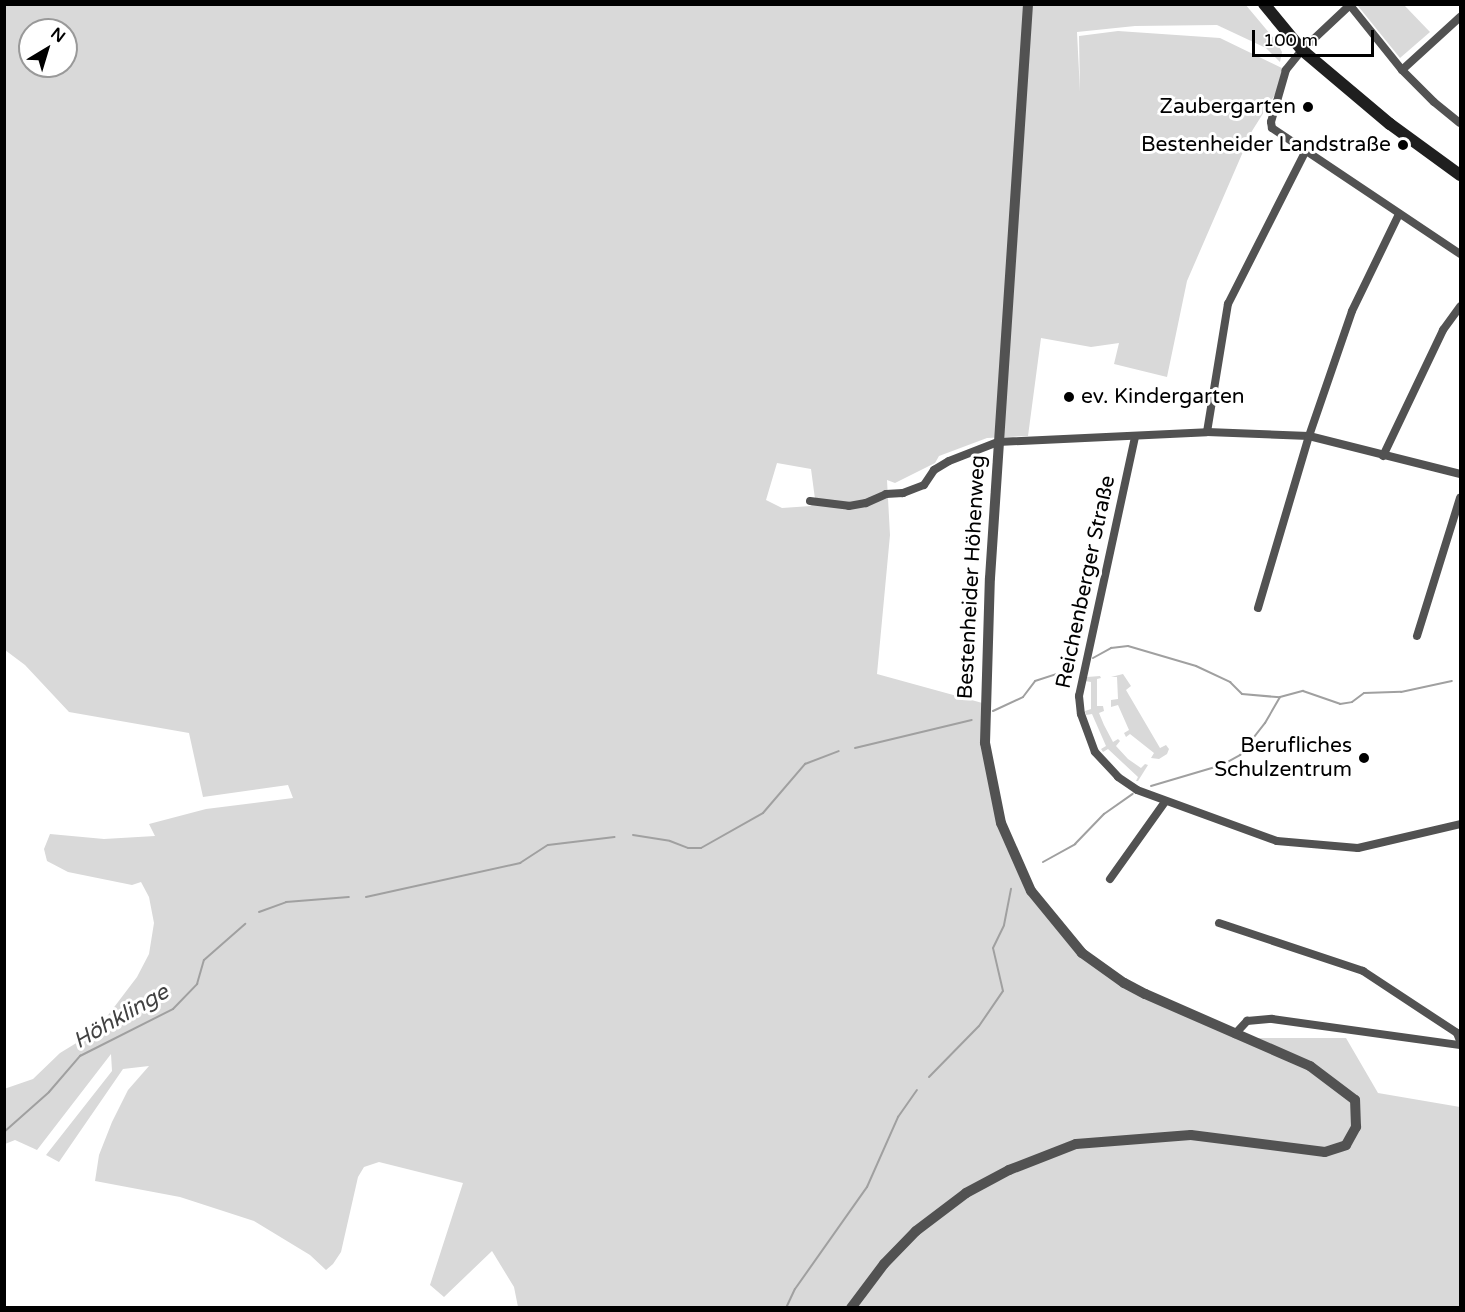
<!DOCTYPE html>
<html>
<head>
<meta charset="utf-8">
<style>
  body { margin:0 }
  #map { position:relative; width:1465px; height:1312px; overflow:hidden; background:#fff; font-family:"Varela Round",sans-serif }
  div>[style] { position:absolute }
  .green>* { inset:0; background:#d9d9d9 }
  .stream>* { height:2px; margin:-1px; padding:0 1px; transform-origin:1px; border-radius:1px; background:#a0a0a0 }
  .minor>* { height:8px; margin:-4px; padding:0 4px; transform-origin:4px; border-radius:4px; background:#525252 }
  .tertiary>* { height:10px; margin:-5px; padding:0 5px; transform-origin:5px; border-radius:5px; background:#525252 }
  .secondary>* { height:12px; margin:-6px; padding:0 6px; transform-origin:6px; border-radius:6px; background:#1f1f1f }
  .dots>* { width:16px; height:16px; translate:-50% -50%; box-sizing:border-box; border:3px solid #fff; border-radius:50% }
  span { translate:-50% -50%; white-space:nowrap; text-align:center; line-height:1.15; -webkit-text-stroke:6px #fff; paint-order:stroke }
  .poi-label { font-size:21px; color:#000 }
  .right { translate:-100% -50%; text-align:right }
  .left { translate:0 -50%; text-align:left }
  .street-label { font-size:21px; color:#000 }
  .water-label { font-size:22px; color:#414141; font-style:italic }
  .frame { position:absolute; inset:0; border:6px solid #000; pointer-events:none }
  .north { position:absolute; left:18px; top:18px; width:60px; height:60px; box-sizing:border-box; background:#fff; border:2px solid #999; border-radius:50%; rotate:38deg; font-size:16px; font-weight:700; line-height:24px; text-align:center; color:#000 }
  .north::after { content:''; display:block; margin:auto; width:21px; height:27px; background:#000; clip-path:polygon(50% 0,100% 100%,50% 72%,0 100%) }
  .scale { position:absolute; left:1252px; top:30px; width:122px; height:27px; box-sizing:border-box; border:3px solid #000; border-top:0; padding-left:8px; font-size:18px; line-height:21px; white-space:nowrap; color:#000; -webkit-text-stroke:4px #fff; paint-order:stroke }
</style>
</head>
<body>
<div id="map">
  <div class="green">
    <i style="clip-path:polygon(evenodd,1245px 4px,1276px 41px,1282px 52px,1280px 62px,1266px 48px,1217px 25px,1135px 26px,1077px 32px,1080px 92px,1079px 36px,1118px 31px,1220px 38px,1286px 70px,1281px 85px,1252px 131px,1187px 281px,1167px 377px,1114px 364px,1119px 343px,1091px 347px,1041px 338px,1028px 436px,987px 438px,939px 456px,935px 463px,895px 483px,887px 480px,890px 535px,877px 674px,986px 704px,985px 743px,1001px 823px,1031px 891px,1082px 953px,1124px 983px,1246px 1038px,1346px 1038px,1378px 1093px,1460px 1107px,1460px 1307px,518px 1307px,514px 1287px,492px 1251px,444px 1297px,430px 1285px,463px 1183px,379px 1162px,364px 1167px,358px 1177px,341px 1252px,333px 1264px,326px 1270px,310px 1255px,254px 1221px,180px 1197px,95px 1181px,99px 1155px,112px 1122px,128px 1090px,149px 1066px,123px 1069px,59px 1162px,46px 1155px,112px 1071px,111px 1054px,37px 1150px,15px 1140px,5px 1144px,4px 1089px,33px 1079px,60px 1053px,96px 1031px,137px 977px,149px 954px,154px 923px,149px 897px,141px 882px,132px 885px,68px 872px,47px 861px,44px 849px,50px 834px,104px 839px,155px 836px,149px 824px,206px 809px,293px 798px,288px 785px,203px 797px,189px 733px,69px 712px,25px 665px,5px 650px,5px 5px,1245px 4px,30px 30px,66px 30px,66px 66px,30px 66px,30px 30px,1245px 4px,777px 463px,811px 469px,815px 499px,811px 506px,782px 508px,766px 500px,777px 463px)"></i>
    <i style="clip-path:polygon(1360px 4px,1404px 5px,1430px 32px,1400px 58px,1358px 6px)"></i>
    <i style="clip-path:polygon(1123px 674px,1131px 686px,1126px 690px,1160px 748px,1166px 745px,1169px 749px,1167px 754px,1159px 759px,1151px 758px,1154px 753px,1130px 734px,1126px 737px,1124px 733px,1129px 730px,1118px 705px,1111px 707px,1111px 700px,1118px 699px,1117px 677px,1111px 677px)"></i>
    <i style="clip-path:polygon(1100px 676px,1101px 678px,1097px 679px,1097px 706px,1103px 706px,1104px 711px,1099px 713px,1104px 725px,1113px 742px,1118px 739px,1120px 741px,1116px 746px,1128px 759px,1141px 768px,1145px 764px,1148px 765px,1138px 781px,1136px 781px,1138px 777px,1108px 749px,1103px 752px,1101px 749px,1106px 746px,1092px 714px,1086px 715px,1085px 711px,1091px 709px,1091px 682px,1085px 681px,1087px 677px)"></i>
  </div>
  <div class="stream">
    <i style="left:1093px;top:658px;width:21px;rotate:-29deg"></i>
    <i style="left:1111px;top:648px;width:17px;rotate:-7deg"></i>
    <i style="left:1128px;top:646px;width:71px;rotate:16.4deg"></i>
    <i style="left:1196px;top:666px;width:38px;rotate:25deg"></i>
    <i style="left:1230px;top:682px;width:17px;rotate:45deg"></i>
    <i style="left:1242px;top:694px;width:38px;rotate:5deg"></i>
    <i style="left:1280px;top:697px;width:24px;rotate:-15deg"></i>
    <i style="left:1303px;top:691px;width:39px;rotate:19deg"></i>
    <i style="left:1340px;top:704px;width:12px;rotate:-9deg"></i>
    <i style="left:1352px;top:702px;width:15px;rotate:-37deg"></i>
    <i style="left:1364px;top:693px;width:37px;rotate:-2deg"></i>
    <i style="left:1401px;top:692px;width:52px;rotate:-12.2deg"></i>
    <i style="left:993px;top:711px;width:33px;rotate:-25deg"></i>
    <i style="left:1023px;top:697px;width:20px;rotate:-53deg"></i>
    <i style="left:1035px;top:681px;width:40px;rotate:-18deg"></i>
    <i style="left:855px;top:748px;width:120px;rotate:-13.5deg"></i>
    <i style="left:1151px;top:786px;width:74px;rotate:-16.5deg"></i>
    <i style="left:1222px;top:765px;width:21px;rotate:-29deg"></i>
    <i style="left:1240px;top:755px;width:41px;rotate:-52deg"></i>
    <i style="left:1265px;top:723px;width:30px;rotate:-60deg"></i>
    <i style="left:633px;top:835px;width:37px;rotate:9deg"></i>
    <i style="left:670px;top:841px;width:19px;rotate:21deg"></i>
    <i style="left:688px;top:848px;width:13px"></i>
    <i style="left:701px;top:848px;width:71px;rotate:-29.4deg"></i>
    <i style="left:763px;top:813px;width:65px;rotate:-49.4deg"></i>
    <i style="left:805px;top:764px;width:36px;rotate:-21deg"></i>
    <i style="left:1043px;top:862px;width:37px;rotate:-29deg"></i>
    <i style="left:1075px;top:844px;width:42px;rotate:-46deg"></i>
    <i style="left:1104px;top:814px;width:35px;rotate:-35deg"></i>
    <i style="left:366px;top:897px;width:158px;rotate:-12.4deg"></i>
    <i style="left:520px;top:863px;width:33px;rotate:-33deg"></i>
    <i style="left:548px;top:845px;width:67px;rotate:-6.8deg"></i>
    <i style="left:259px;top:912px;width:29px;rotate:-20deg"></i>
    <i style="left:286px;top:902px;width:63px;rotate:-4.5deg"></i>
    <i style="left:929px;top:1077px;width:71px;rotate:-45.6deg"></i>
    <i style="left:979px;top:1026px;width:42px;rotate:-55.6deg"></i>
    <i style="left:1003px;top:991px;width:44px;rotate:-103.1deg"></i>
    <i style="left:993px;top:948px;width:25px;rotate:-64deg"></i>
    <i style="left:1004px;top:925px;width:37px;rotate:-79deg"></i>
    <i style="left:4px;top:1132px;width:60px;rotate:-41.6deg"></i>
    <i style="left:49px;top:1092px;width:48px;rotate:-49.3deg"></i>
    <i style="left:80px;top:1056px;width:104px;rotate:-26.8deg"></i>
    <i style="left:173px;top:1009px;width:35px;rotate:-46deg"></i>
    <i style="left:197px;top:984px;width:25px;rotate:-74deg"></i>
    <i style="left:204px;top:960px;width:55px;rotate:-41.3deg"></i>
    <i style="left:786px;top:1308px;width:21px;rotate:-65deg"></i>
    <i style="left:795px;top:1289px;width:125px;rotate:-54.8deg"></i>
    <i style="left:867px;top:1187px;width:77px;rotate:-66.1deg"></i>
    <i style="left:898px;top:1117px;width:33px;rotate:-55deg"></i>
  </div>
  <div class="minor">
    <i style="left:1349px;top:4px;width:85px;rotate:51.2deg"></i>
    <i style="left:1402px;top:70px;width:45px;rotate:45deg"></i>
    <i style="left:1434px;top:102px;width:33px;rotate:39deg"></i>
    <i style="left:1351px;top:4px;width:67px;rotate:136.8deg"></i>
    <i style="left:1302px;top:50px;width:26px;rotate:129deg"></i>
    <i style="left:1286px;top:70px;width:54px;rotate:106.1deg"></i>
    <i style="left:1271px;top:122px;width:6px;rotate:81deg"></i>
    <i style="left:1272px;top:128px;width:226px;rotate:33.8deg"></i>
    <i style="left:1402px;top:70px;width:79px;rotate:-42.4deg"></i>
    <i style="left:1207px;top:432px;width:130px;rotate:-80.7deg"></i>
    <i style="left:1228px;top:304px;width:173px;rotate:-63.1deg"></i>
    <i style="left:1135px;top:437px;width:265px;rotate:102.2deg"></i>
    <i style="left:1079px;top:696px;width:18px;rotate:84deg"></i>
    <i style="left:1081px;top:714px;width:40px;rotate:69.8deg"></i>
    <i style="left:1095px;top:752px;width:34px;rotate:47deg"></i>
    <i style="left:1118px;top:777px;width:23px;rotate:34deg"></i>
    <i style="left:1137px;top:790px;width:149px;rotate:20deg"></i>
    <i style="left:1277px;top:841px;width:81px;rotate:4.9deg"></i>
    <i style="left:1358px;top:848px;width:105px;rotate:-13.2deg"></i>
    <i style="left:1383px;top:456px;width:140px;rotate:-64.5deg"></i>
    <i style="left:1443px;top:330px;width:29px;rotate:-54deg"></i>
    <i style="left:810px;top:501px;width:39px;rotate:7deg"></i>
    <i style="left:849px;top:506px;width:17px;rotate:-10deg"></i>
    <i style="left:866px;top:503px;width:22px;rotate:-24deg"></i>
    <i style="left:886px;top:494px;width:17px;rotate:-3deg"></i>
    <i style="left:903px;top:493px;width:22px;rotate:-21deg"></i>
    <i style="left:924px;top:485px;width:18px;rotate:-56deg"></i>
    <i style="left:934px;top:470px;width:17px;rotate:-31deg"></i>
    <i style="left:949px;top:461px;width:53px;rotate:-21.2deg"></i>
    <i style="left:998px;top:442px;width:209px;rotate:-2.7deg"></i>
    <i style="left:1207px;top:432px;width:102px;rotate:2.2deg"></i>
    <i style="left:1309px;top:436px;width:156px;rotate:14.1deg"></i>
    <i style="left:1258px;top:608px;width:179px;rotate:-73.5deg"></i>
    <i style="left:1309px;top:436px;width:132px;rotate:-71deg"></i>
    <i style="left:1352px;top:311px;width:108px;rotate:-64.1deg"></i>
    <i style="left:1417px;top:636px;width:145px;rotate:-72.7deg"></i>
    <i style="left:1110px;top:879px;width:95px;rotate:-54.5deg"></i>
    <i style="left:1219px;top:923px;width:152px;rotate:18.4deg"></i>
    <i style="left:1363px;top:971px;width:113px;rotate:33.4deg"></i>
    <i style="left:1457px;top:1033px;width:9px;rotate:69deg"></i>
    <i style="left:1235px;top:1034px;width:18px;rotate:-47deg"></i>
    <i style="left:1247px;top:1021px;width:25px;rotate:-5deg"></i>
    <i style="left:1272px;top:1019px;width:190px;rotate:7.9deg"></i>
  </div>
  <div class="tertiary">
    <i style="left:851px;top:1308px;width:55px;rotate:-53.1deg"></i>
    <i style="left:884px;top:1264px;width:46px;rotate:-45.9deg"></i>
    <i style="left:916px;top:1231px;width:63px;rotate:-37.2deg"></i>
    <i style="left:966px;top:1193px;width:49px;rotate:-28.1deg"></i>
    <i style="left:1009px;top:1170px;width:72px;rotate:-21.2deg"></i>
    <i style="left:1076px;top:1144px;width:115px;rotate:-4.5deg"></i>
    <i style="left:1191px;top:1135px;width:135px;rotate:7.2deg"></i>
    <i style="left:1325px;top:1152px;width:22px;rotate:-18deg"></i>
    <i style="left:1346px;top:1145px;width:21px;rotate:-61deg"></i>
    <i style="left:1356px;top:1127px;width:27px;rotate:-92deg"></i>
    <i style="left:1355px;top:1100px;width:56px;rotate:-142.9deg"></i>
    <i style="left:1310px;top:1066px;width:180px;rotate:-156.4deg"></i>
    <i style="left:1145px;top:994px;width:24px;rotate:-152deg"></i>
    <i style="left:1124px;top:983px;width:52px;rotate:-144.5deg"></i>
    <i style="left:1082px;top:953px;width:80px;rotate:-129.4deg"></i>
    <i style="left:1031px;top:891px;width:74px;rotate:-113.8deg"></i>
    <i style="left:1001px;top:823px;width:82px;rotate:-101.3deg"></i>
    <i style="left:985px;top:743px;width:165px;rotate:-88.3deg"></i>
    <i style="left:990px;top:578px;width:575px;rotate:-86.21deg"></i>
  </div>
  <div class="secondary">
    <i style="left:1264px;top:4px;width:60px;rotate:50.4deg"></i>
    <i style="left:1302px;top:50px;width:115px;rotate:40.1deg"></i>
    <i style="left:1390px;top:124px;width:87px;rotate:36.1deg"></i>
  </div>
  <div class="dots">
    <i style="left:1308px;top:107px;background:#000"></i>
    <i style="left:1403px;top:145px;background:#000"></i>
    <i style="left:1069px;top:397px;background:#000"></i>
    <i style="left:1364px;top:758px;background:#000"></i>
  </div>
  <div class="poi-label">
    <span class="right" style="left:1296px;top:107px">Zaubergarten</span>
    <span class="right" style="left:1391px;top:145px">Bestenheider Landstraße</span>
    <span class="left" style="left:1081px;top:397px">ev. Kindergarten</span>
    <span class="right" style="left:1352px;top:758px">Berufliches<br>Schulzentrum</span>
  </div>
  <div class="street-label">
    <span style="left:972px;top:577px;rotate:-87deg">Bestenheider Höhenweg</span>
    <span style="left:1086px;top:582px;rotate:-78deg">Reichenberger Straße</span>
  </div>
  <div class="water-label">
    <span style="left:121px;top:1017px;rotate:-30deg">Höhklinge</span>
  </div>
  <div class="frame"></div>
  <div class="north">N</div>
  <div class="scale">100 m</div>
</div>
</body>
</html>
